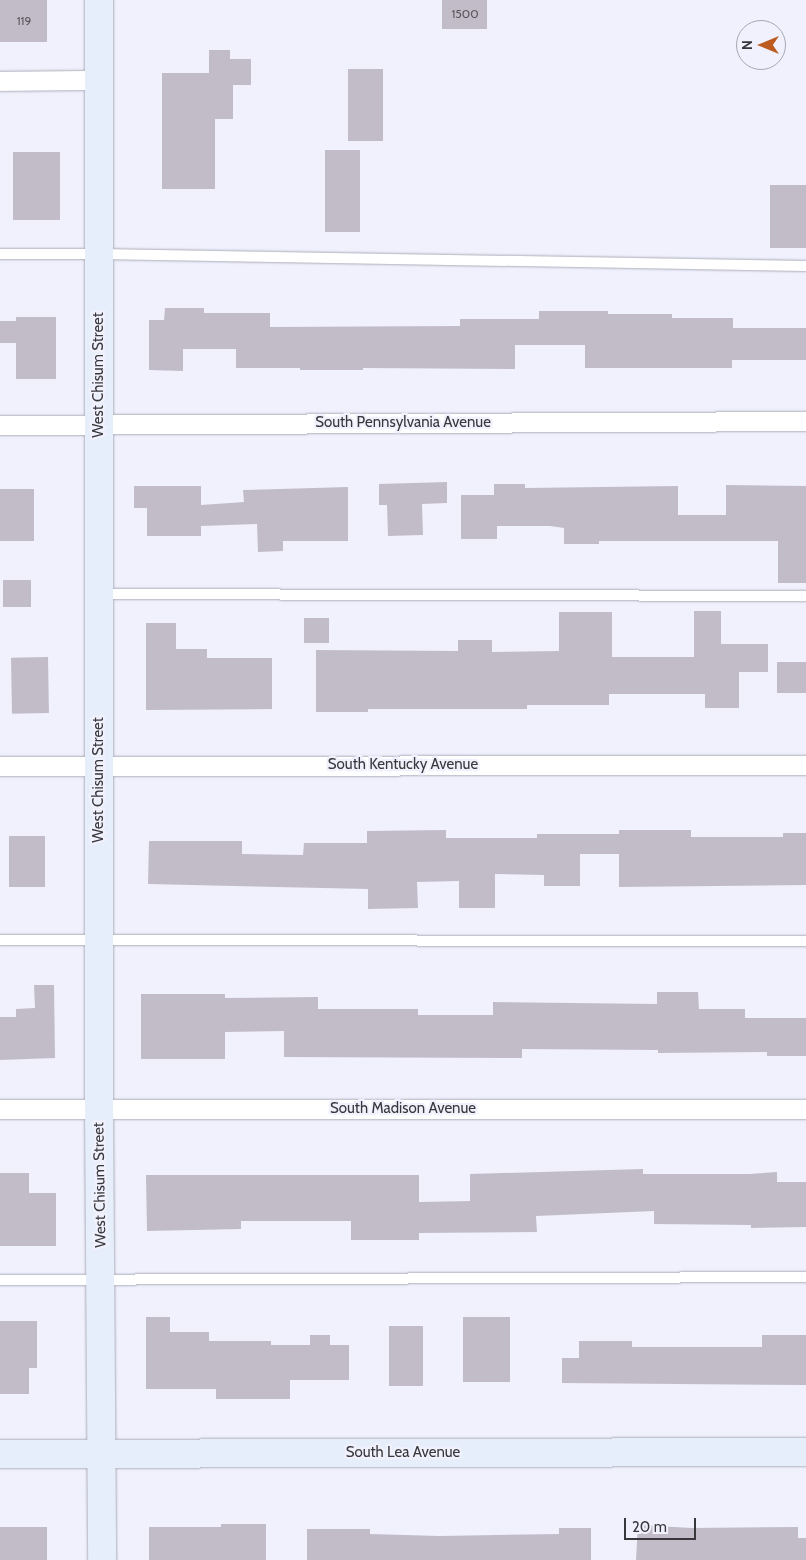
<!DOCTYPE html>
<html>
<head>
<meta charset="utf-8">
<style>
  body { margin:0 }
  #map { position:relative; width:806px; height:1560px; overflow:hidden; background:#f0f1fd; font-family:Cabin,sans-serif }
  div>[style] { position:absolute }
  .building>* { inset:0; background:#c2bcc8; transform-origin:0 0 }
  .roads { filter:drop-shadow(0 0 1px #acadb8) drop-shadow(0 0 1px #acadb8) }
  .lane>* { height:10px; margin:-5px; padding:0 5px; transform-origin:5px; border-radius:5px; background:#fff }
  .street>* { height:19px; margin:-9.5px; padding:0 9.5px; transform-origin:9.5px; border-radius:9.5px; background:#fff }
  .secondary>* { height:28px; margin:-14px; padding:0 14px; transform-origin:14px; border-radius:14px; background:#e6eefb }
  span { translate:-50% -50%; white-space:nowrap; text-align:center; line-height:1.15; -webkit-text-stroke:4.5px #f0f1fd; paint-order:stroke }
  .number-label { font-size:12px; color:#5a585f }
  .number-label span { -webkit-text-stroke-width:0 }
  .street-label { font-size:15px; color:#37373c }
  .north { position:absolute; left:736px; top:20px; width:50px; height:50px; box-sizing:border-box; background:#f0f1fd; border:1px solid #a6a7b0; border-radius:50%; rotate:270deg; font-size:14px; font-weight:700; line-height:20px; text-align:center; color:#37373c }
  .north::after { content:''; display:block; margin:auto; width:18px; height:22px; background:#bc5a1f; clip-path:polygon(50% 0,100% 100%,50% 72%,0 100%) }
  .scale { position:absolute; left:624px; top:1518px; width:72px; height:22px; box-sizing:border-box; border:2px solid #37373c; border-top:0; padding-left:6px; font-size:15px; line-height:18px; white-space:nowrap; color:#37373c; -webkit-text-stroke:4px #f0f1fd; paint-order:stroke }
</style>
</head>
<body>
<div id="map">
  <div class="building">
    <i style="left:0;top:0;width:47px;height:42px"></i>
    <i style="left:442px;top:0;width:45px;height:29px"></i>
    <i style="clip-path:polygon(209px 50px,230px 50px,230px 59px,251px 59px,251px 85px,233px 85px,233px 119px,215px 119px,215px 189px,162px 189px,162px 73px,209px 73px)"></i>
    <i style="left:348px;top:69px;width:35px;height:72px"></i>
    <i style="left:325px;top:150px;width:35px;height:82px"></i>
    <i style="left:13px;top:152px;width:47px;height:68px"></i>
    <i style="left:770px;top:185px;width:36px;height:63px"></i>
    <i style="clip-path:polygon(165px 308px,204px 308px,204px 313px,270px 313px,270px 327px,460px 326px,460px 319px,539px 319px,539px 311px,608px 311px,608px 314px,672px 314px,672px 318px,733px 318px,733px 328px,806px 328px,806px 360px,732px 360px,732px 368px,585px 368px,585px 345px,515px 345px,515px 369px,363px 368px,363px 370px,300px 370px,300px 368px,236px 368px,236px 349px,183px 349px,183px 371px,149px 370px,149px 320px,164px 320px)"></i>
    <i style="clip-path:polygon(16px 317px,56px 317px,56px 379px,16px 379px,16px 343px,0 343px,0 321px,16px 321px)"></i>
    <i style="clip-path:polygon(447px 482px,447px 503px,422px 504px,423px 535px,388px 536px,387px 505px,379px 505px,379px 484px)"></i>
    <i style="clip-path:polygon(494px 484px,525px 484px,525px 488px,678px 486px,678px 515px,726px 515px,726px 485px,806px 486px,806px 583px,778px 583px,778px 541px,599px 541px,599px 544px,564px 544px,564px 528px,550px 526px,497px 526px,497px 539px,461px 539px,461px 495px,494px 495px)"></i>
    <i style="clip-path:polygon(134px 486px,201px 486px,201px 505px,244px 502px,243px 490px,348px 487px,348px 541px,283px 541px,283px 551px,258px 552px,257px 524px,201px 526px,201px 536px,147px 536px,147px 508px,134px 508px)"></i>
    <i style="left:0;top:489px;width:34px;height:52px"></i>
    <i style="left:3px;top:580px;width:28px;height:27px"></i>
    <i style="clip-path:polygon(694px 611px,721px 611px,721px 644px,768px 644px,768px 672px,739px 672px,739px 708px,705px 708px,705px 694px,609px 694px,609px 705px,527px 705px,527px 709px,368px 709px,368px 712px,316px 712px,316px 650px,458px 651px,458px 640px,492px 640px,492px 652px,559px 651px,559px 612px,612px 612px,612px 657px,694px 657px)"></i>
    <i style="left:304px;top:618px;width:25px;height:25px"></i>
    <i style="clip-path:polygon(146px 623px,176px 623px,176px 649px,207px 649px,207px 658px,272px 658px,272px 709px,146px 710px)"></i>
    <i style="left:48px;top:657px;width:56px;height:37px;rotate:89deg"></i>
    <i style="left:777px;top:662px;width:29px;height:31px"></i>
    <i style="clip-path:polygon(446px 830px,446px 838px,537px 838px,537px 834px,619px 834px,619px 830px,691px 830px,691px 837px,783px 837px,783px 833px,806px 833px,806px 885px,619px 887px,619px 854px,580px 854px,580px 886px,544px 886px,544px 875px,495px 874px,495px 908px,459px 908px,459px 881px,417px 882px,418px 908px,368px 909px,368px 889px,148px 884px,149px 841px,242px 841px,242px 854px,303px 855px,304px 843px,367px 843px,367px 831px)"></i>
    <i style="left:9px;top:836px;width:36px;height:51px"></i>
    <i style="clip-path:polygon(34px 985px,54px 985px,55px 1058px,0 1060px,0 1017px,16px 1017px,16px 1009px,35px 1008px)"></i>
    <i style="clip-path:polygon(657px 992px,698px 992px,699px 1009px,745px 1009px,745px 1018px,806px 1018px,806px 1056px,767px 1056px,767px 1052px,658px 1053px,658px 1050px,522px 1049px,522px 1058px,284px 1057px,284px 1031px,225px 1032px,225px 1059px,141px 1059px,141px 994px,225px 994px,225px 998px,318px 997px,318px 1009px,418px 1009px,418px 1015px,493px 1015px,493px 1002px,657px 1004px)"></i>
    <i style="clip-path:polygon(643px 1169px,643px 1174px,750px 1174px,777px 1172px,777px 1182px,806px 1182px,806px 1227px,751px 1228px,751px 1225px,654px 1224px,654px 1211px,536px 1216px,537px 1232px,419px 1233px,419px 1240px,351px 1240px,351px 1221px,241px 1221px,241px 1229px,147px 1231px,146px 1175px,419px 1175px,419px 1202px,470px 1201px,470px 1174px)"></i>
    <i style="clip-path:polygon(0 1173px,29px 1173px,29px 1193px,56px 1193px,56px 1246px,0 1246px)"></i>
    <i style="clip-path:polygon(146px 1317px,170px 1317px,170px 1332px,209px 1332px,209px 1341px,271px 1341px,271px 1345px,310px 1345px,310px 1335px,330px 1335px,330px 1345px,349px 1345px,349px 1380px,290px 1380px,290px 1399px,216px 1399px,216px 1389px,146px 1389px)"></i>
    <i style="left:463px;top:1317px;width:47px;height:65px"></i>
    <i style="clip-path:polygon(0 1321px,37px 1321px,37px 1368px,29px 1368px,29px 1394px,0 1394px)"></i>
    <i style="left:389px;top:1326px;width:34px;height:60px"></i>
    <i style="clip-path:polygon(762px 1335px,806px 1335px,806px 1385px,562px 1383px,562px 1358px,579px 1358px,579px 1341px,632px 1341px,632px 1347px,762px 1347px)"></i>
    <i style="clip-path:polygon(221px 1524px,266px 1524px,266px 1560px,149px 1560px,149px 1527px,221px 1527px)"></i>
    <i style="clip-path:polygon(638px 1525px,692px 1528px,798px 1527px,798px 1538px,806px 1538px,806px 1560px,636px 1560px)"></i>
    <i style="left:0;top:1527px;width:47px;height:33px"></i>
    <i style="clip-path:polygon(559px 1528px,591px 1528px,591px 1560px,307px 1560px,307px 1529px,370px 1529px,370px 1534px,439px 1536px,559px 1534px)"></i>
  </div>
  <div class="roads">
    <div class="lane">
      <i style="left:0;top:254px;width:99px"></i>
      <i style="left:99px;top:254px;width:707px;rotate:0.97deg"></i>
      <i style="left:100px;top:594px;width:706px;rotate:0.16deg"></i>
      <i style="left:0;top:940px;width:806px;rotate:0.07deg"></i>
      <i style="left:0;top:1280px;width:806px;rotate:-0.21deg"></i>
    </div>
    <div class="street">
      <i style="left:0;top:81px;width:99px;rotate:-0.6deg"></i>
      <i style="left:0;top:425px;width:806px;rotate:-0.28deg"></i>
      <i style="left:0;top:766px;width:806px;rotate:-0.07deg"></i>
      <i style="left:0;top:1109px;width:806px"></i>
    </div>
    <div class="secondary">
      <i style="left:99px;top:0;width:1109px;rotate:90deg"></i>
      <i style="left:99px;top:1109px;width:451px;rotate:89.6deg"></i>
      <i style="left:0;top:1454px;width:806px;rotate:-0.14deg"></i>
    </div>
  </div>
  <div class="number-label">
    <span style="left:465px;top:14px">1500</span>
    <span style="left:24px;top:21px">119</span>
  </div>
  <div class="street-label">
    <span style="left:99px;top:375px;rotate:-90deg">West Chisum Street</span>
    <span style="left:403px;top:423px">South Pennsylvania Avenue</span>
    <span style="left:403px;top:765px">South Kentucky Avenue</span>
    <span style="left:99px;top:780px;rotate:-90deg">West Chisum Street</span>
    <span style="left:403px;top:1109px">South Madison Avenue</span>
    <span style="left:100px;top:1185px;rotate:-91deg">West Chisum Street</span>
    <span style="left:403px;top:1453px">South Lea Avenue</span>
  </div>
  <div class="north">N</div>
  <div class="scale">20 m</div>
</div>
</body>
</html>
